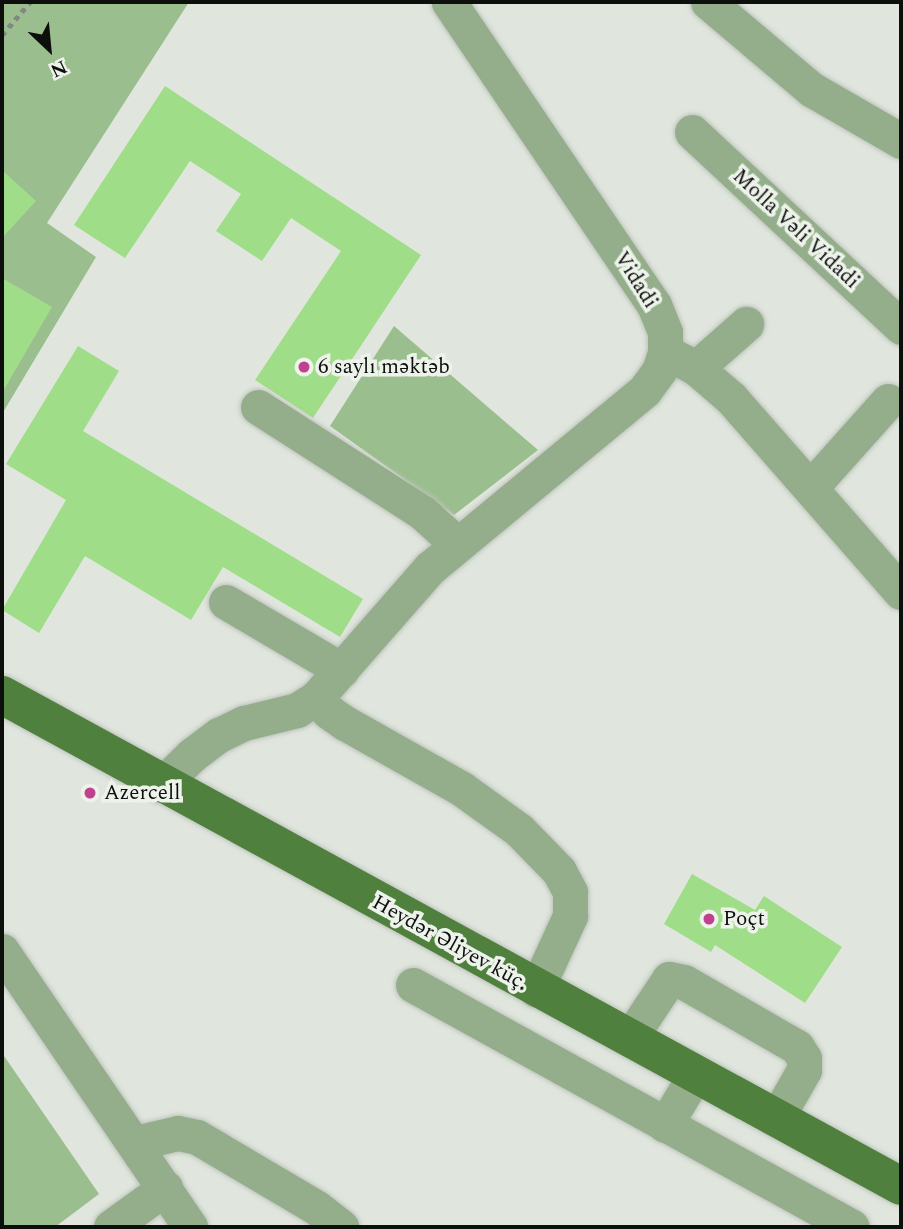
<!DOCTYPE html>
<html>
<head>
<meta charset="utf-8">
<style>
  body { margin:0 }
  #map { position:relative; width:903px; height:1229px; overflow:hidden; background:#e0e6de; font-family:Spectral,serif }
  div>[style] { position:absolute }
  .green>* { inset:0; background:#9abe8d }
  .building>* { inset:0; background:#a0dd88 }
  .path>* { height:4.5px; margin-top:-2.25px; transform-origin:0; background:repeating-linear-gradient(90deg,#848882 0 5px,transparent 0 10px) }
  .roads { filter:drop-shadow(0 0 2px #bec4bc) drop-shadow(0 0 2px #bec4bc) }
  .minor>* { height:35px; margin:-17.5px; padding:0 17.5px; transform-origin:17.5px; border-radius:17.5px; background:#94ae8b }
  .major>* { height:38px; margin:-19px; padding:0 19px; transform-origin:19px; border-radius:19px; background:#50803d }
  .dots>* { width:19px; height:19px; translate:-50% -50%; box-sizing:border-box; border:4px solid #edf3eb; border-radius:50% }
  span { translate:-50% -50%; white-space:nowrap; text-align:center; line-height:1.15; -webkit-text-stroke:7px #edf3eb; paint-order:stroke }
  .street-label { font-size:21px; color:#0d0f0c }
  .poi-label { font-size:21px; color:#0d0f0c }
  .left { translate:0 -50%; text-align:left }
  .frame { position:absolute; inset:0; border:4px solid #0d0f0c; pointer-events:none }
  .north { position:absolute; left:14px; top:14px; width:70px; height:70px; -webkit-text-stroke:5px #edf3eb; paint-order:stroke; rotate:154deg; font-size:19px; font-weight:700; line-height:28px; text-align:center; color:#0d0f0c }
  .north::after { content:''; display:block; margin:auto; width:24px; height:32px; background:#0d0f0c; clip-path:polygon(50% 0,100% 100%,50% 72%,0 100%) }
</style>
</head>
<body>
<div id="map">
  <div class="green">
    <i style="clip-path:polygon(2px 2px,189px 2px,47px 223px,96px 257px,2px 414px)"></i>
    <i style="clip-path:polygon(394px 326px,538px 450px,454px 515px,330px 426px)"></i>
    <i style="clip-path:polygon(2px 1053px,99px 1194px,55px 1227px,2px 1227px)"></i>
  </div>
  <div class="building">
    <i style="clip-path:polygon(165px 86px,421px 255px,313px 418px,255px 380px,341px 251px,291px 218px,262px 261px,216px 231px,241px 194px,190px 161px,125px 258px,74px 225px)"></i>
    <i style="clip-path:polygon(2px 170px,36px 201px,2px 238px)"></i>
    <i style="clip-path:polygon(2px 278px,52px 307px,2px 393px)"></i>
    <i style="clip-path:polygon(78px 346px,119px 371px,83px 431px,363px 599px,340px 637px,223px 567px,191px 620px,85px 556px,39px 633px,2px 610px,66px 500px,6px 464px)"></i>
    <i style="clip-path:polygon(692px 874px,755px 910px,764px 896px,842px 947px,805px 1003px,715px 945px,711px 952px,664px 924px)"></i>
  </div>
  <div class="path">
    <i style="left:2px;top:35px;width:43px;rotate:-49.7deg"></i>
  </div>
  <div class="roads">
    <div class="minor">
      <i style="left:708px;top:2px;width:135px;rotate:40.2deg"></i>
      <i style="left:811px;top:89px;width:104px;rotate:30deg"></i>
      <i style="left:692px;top:132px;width:286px;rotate:43deg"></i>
      <i style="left:665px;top:352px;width:35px;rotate:27deg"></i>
      <i style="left:696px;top:368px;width:46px;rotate:40.6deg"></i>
      <i style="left:731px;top:398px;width:258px;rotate:48.8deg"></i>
      <i style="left:696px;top:368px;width:67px;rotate:-41.3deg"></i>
      <i style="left:258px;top:407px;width:196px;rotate:32.7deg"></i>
      <i style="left:423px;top:513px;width:46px;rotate:42.4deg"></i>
      <i style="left:812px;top:486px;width:114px;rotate:-48.2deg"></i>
      <i style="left:226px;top:602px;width:134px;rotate:30.4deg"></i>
      <i style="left:316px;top:698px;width:19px;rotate:47deg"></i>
      <i style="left:329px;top:712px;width:19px;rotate:35deg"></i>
      <i style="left:345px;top:723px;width:134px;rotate:29.4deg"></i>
      <i style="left:462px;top:789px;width:70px;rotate:35.7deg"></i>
      <i style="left:519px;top:830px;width:57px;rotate:45.7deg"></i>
      <i style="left:559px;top:871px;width:24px;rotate:62deg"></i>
      <i style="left:570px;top:892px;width:24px;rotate:90deg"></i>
      <i style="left:570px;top:916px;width:81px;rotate:114.7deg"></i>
      <i style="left:161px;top:785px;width:43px;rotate:-44.1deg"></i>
      <i style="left:192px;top:755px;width:34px;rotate:-37deg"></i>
      <i style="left:219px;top:735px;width:28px;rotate:-26deg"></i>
      <i style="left:244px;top:723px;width:55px;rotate:-13.8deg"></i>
      <i style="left:297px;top:710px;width:22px;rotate:-32deg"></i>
      <i style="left:316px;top:698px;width:173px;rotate:-48.8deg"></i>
      <i style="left:430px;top:568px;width:279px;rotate:-39.6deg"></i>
      <i style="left:645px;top:390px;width:24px;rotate:-54deg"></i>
      <i style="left:659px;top:371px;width:20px;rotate:-72deg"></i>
      <i style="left:665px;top:352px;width:20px;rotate:-90deg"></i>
      <i style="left:665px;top:332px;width:29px;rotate:-112deg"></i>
      <i style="left:654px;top:305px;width:366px;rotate:-124.1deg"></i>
      <i style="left:2px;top:951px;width:334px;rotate:55.7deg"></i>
      <i style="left:413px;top:985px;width:501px;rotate:28.87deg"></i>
      <i style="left:629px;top:1039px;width:72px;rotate:-56.3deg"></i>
      <i style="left:669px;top:979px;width:15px;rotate:11deg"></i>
      <i style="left:684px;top:982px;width:130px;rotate:29.9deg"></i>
      <i style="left:797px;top:1047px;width:13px;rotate:58deg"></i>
      <i style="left:804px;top:1058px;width:12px;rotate:90deg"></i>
      <i style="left:804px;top:1070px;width:56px;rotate:119.7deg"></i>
      <i style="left:665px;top:1125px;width:58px;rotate:-59deg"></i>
      <i style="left:135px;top:1143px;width:44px;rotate:-13.1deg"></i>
      <i style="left:178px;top:1133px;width:19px;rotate:12deg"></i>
      <i style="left:197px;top:1137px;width:139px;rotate:30.6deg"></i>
      <i style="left:317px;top:1208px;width:31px;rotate:38deg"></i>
      <i style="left:111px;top:1227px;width:67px;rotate:-35.8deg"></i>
    </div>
    <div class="major">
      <i style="left:2px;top:695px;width:1024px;rotate:28.64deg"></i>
    </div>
  </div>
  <div class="dots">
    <i style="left:304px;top:367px;background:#c0418d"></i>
    <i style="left:90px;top:793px;background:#c0418d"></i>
    <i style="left:709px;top:919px;background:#c0418d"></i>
  </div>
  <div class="street-label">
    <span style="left:796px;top:229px;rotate:43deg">Molla Vəli Vidadi</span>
    <span style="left:636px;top:280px;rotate:58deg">Vidadi</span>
    <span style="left:450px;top:943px;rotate:29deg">Heydər Əliyev küç.</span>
  </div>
  <div class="poi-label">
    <span class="left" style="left:318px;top:367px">6 saylı məktəb</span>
    <span class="left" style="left:104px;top:793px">Azercell</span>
    <span class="left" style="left:723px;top:919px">Poçt</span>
  </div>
  <div class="frame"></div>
  <div class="north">N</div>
</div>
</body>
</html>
